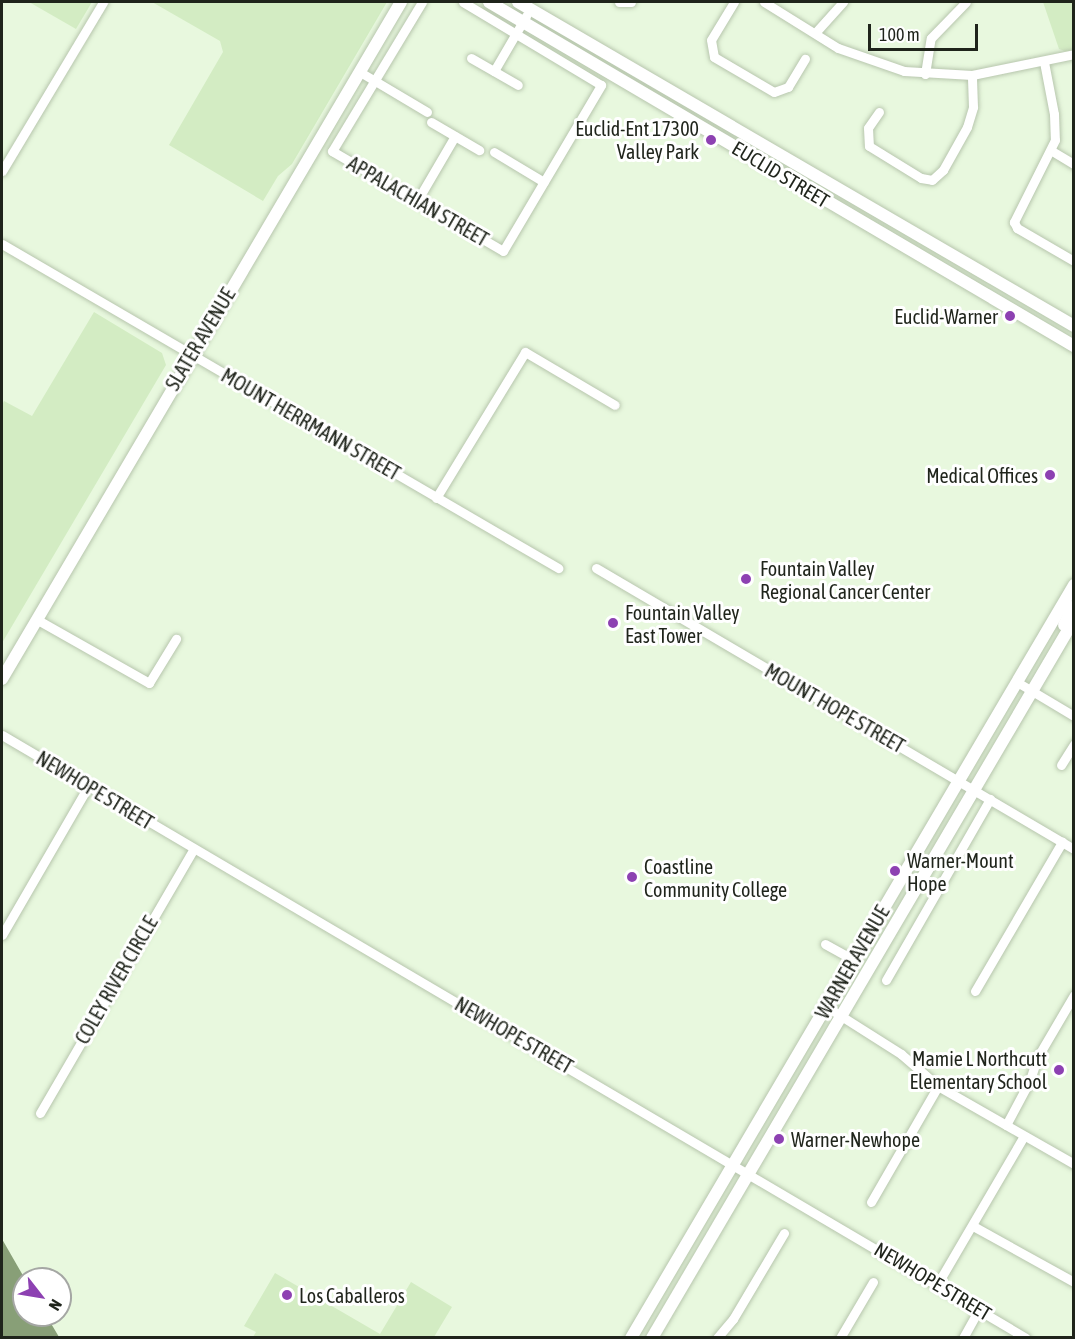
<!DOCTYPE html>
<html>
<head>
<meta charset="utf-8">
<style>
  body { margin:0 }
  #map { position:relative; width:1075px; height:1339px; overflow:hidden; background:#e8f8de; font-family:"Asap Condensed",sans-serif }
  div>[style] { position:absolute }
  .green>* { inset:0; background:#d3ecc3 }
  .water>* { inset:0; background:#889f77 }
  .roads { filter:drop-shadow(0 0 2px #b7c6ad) drop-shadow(0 0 2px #b7c6ad) }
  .minor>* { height:9px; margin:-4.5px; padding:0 4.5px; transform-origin:4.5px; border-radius:4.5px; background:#fff }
  .major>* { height:12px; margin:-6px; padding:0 6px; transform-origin:6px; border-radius:6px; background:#fff }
  .dots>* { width:16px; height:16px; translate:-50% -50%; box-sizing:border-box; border:3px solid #fff; border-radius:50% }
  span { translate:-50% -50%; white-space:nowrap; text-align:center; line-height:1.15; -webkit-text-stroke:6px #fff; paint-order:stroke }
  .poi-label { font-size:20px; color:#1f241b }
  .right { translate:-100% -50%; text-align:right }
  .left { translate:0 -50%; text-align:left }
  .street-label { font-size:20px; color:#1f241b }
  .frame { position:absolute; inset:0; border:3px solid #1f241b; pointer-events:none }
  .north { position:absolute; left:12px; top:1267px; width:60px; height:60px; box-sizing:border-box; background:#fff; border:2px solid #a5a7a4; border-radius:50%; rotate:121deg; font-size:16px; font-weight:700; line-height:24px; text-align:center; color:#1f241b }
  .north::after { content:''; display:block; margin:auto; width:21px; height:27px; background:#8d41b2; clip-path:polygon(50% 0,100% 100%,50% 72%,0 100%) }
  .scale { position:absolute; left:868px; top:24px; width:110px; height:27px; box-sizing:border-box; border:3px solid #1f241b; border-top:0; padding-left:8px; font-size:18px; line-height:21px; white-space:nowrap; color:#1f241b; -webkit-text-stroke:4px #fff; paint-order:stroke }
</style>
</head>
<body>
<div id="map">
  <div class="green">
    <i style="clip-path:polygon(29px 2px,92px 2px,76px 29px)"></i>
    <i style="clip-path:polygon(152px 2px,387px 2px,292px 164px,278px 176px,263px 201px,169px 145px,223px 52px,220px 41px)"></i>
    <i style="clip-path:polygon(1043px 2px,1073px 2px,1073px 54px,1059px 49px)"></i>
    <i style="clip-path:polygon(94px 312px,162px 353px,166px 365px,2px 643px,2px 405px,4px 401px,32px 416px)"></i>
    <i style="clip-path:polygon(275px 1273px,380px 1334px,411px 1282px,452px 1307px,434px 1337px,253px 1337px,256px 1332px,244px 1326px)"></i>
  </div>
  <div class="water">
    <i style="clip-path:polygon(2px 1239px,25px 1279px,24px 1315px,46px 1315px,59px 1337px,2px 1337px)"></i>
  </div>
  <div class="roads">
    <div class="minor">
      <i style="left:422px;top:2px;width:174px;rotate:121.1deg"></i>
      <i style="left:332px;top:151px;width:198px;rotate:30.3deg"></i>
      <i style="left:503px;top:251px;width:193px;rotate:-59.4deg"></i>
      <i style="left:601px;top:85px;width:161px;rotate:-149deg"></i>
      <i style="left:619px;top:2px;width:12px"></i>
      <i style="left:734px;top:2px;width:44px;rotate:121.2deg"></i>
      <i style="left:711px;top:40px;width:17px;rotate:80deg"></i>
      <i style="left:714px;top:57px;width:69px;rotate:30.3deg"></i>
      <i style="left:774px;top:92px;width:15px;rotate:-20deg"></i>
      <i style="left:788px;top:87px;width:33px;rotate:-59deg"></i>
      <i style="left:764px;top:2px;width:87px;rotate:31.9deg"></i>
      <i style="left:838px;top:48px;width:70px;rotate:19.2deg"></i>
      <i style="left:904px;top:71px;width:68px;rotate:3.4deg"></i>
      <i style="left:972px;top:75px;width:104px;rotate:-11.6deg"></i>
      <i style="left:815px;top:33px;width:42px;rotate:-47.9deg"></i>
      <i style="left:471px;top:58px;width:54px;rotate:29.9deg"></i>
      <i style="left:1044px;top:62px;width:53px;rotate:79.1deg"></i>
      <i style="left:1054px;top:114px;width:26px;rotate:88deg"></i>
      <i style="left:1055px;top:140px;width:92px;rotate:116.6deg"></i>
      <i style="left:1014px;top:222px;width:7px;rotate:63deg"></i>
      <i style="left:1017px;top:228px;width:66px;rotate:30.1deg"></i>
      <i style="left:494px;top:71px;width:64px;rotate:-59.8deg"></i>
      <i style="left:360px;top:72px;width:78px;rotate:30.8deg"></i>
      <i style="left:925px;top:74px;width:36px;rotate:-81deg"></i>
      <i style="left:931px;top:38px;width:50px;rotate:-45.8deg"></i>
      <i style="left:879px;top:112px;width:19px;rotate:125deg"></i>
      <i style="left:868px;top:128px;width:18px;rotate:87deg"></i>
      <i style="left:869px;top:146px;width:61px;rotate:31.6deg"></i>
      <i style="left:921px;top:178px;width:11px;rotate:10deg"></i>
      <i style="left:932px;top:180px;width:15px;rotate:-42deg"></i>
      <i style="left:943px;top:170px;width:49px;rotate:-60.8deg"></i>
      <i style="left:967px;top:127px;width:21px;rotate:-73deg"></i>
      <i style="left:973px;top:107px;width:32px;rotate:-92deg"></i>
      <i style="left:431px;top:122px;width:56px;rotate:30.3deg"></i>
      <i style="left:1052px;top:151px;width:26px;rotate:31deg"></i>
      <i style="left:494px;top:152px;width:58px;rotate:31deg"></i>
      <i style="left:2px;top:171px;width:197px;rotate:-59.1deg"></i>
      <i style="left:417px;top:201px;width:75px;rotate:-59.7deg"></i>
      <i style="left:2px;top:244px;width:644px;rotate:30.23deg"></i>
      <i style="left:436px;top:498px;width:171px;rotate:-58.6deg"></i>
      <i style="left:525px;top:352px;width:104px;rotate:30.5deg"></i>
      <i style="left:596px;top:568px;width:554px;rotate:30.45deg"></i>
      <i style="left:36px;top:619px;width:130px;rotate:29.5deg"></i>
      <i style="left:149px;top:683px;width:52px;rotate:-58.5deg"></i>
      <i style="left:1017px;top:682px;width:66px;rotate:30.8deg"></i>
      <i style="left:2px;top:735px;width:1188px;rotate:30.49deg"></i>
      <i style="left:1061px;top:765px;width:25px;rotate:-58deg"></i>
      <i style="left:2px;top:935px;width:173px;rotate:-59.9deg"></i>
      <i style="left:825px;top:944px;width:33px;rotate:29deg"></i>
      <i style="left:886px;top:980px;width:209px;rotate:-60.1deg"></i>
      <i style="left:975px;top:991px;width:173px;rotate:-59.7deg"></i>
      <i style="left:827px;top:1007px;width:88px;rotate:32.4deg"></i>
      <i style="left:901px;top:1054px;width:49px;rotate:40.9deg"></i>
      <i style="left:938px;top:1086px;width:157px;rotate:29.8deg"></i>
      <i style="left:40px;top:1113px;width:306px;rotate:-59.8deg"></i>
      <i style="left:1006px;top:1125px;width:51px;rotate:-61.9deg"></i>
      <i style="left:1030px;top:1080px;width:23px;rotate:-72deg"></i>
      <i style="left:1037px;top:1058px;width:73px;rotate:-59.6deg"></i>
      <i style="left:871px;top:1202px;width:134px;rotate:-60deg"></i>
      <i style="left:973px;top:1226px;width:115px;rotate:29deg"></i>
      <i style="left:938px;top:1283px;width:170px;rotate:-59.7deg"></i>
      <i style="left:717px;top:1338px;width:25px;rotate:-50deg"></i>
      <i style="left:733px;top:1319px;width:100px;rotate:-59.3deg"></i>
      <i style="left:840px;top:1338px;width:65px;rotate:-59.5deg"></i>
      <i style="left:963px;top:1338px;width:33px;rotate:-61deg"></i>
    </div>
    <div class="major">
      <i style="left:489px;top:2px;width:679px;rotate:30.46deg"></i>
      <i style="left:518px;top:2px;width:644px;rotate:30.23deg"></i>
      <i style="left:1064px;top:625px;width:21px;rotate:-62deg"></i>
      <i style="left:2px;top:679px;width:786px;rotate:-59.49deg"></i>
      <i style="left:631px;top:1338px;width:874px;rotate:-59.53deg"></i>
      <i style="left:652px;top:1338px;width:833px;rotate:-59.56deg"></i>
    </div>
  </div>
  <div class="dots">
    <i style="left:711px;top:140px;background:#8d41b2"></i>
    <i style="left:1010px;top:316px;background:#8d41b2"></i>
    <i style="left:1050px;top:475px;background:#8d41b2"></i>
    <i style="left:746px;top:579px;background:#8d41b2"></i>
    <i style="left:613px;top:623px;background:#8d41b2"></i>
    <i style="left:895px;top:871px;background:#8d41b2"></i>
    <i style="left:632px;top:877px;background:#8d41b2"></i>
    <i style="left:1059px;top:1070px;background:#8d41b2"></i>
    <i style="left:779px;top:1139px;background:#8d41b2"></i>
    <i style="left:287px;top:1295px;background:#8d41b2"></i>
  </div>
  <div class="poi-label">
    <span class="right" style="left:699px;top:140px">Euclid-Ent 17300<br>Valley Park</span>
    <span class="right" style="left:998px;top:316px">Euclid-Warner</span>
    <span class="right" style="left:1038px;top:475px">Medical Offices</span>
    <span class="left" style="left:760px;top:580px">Fountain Valley<br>Regional Cancer Center</span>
    <span class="left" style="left:625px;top:624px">Fountain Valley<br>East Tower</span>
    <span class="left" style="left:907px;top:872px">Warner-Mount<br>Hope</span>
    <span class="left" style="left:644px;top:878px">Coastline<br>Community College</span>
    <span class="right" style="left:1047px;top:1070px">Mamie L Northcutt<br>Elementary School</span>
    <span class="left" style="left:791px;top:1139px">Warner-Newhope</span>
    <span class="left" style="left:299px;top:1295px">Los Caballeros</span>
  </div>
  <div class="street-label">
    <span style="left:781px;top:174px;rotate:31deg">EUCLID STREET</span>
    <span style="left:418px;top:201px;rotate:30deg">APPALACHIAN STREET</span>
    <span style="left:200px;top:339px;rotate:-59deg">SLATER AVENUE</span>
    <span style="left:311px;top:424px;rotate:30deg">MOUNT HERRMANN STREET</span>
    <span style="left:835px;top:708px;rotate:30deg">MOUNT HOPE STREET</span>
    <span style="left:95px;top:790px;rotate:31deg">NEWHOPE STREET</span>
    <span style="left:852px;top:962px;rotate:-60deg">WARNER AVENUE</span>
    <span style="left:116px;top:980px;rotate:-60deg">COLEY RIVER CIRCLE</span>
    <span style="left:514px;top:1035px;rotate:30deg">NEWHOPE STREET</span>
    <span style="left:933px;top:1281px;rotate:31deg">NEWHOPE STREET</span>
  </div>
  <div class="frame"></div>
  <div class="north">N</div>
  <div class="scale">100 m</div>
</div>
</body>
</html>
